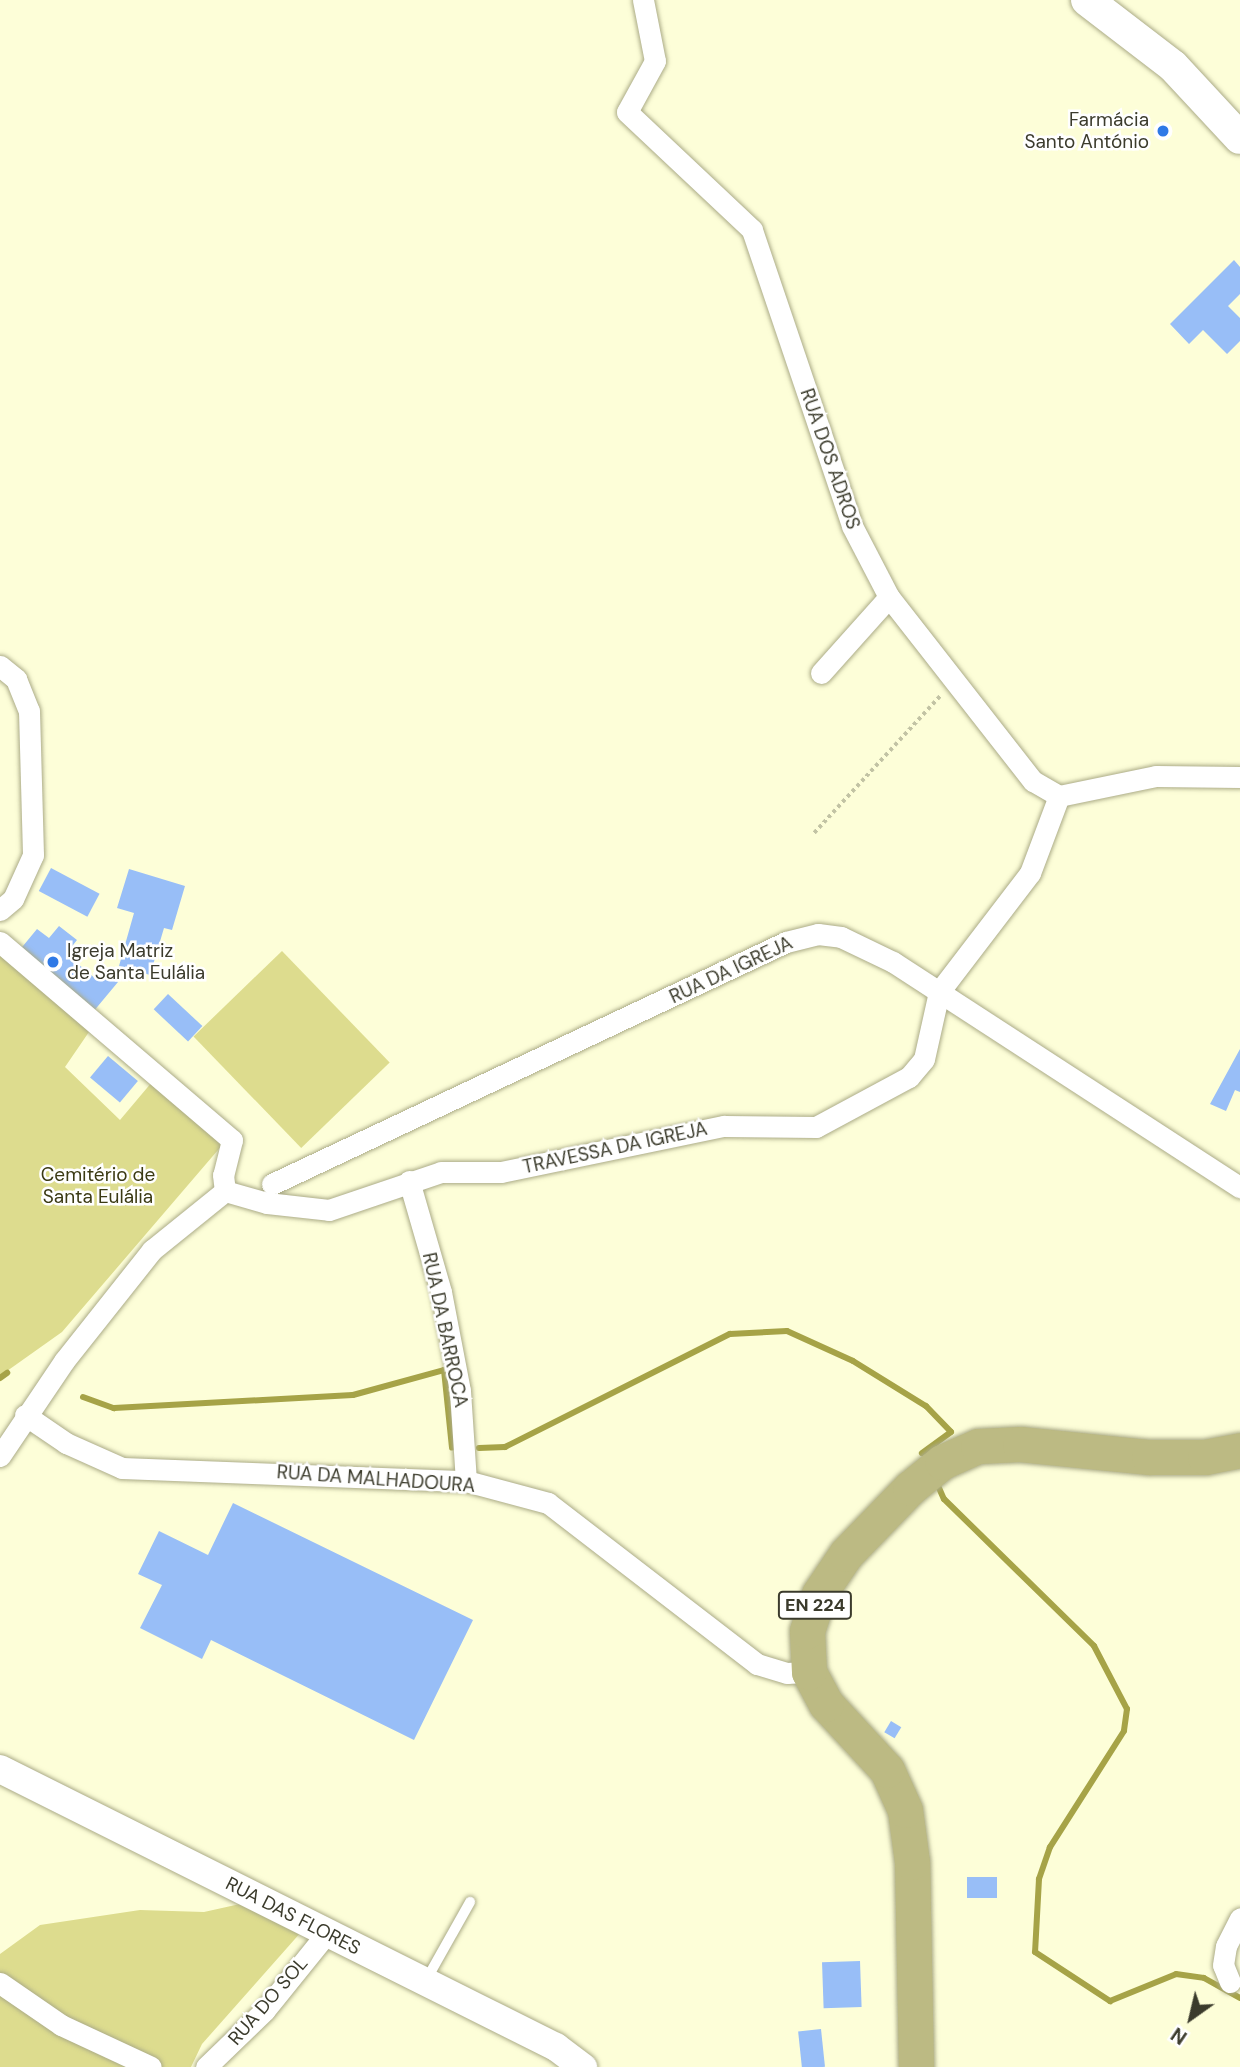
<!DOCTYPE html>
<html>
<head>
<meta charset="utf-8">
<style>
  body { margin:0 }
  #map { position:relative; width:1240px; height:2067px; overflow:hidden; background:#fdfed8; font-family:"DM Sans",sans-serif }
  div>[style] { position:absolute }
  .green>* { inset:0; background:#dddc8e; transform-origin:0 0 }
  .stream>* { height:6px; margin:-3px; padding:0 3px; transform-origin:3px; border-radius:3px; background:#a6a347 }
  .building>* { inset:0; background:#98bef7; transform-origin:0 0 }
  .path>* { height:3.5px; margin-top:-1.75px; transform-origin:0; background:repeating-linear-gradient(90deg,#c2c3a4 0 3.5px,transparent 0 7px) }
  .roads { filter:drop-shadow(0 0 2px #abab87) drop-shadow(0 0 2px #abab87) }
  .service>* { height:10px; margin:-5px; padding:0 5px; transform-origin:5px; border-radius:5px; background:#fff }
  .minor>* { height:21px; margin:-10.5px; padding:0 10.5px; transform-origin:10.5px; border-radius:10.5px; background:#fff }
  .tertiary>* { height:28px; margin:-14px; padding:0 14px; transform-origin:14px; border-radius:14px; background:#fff }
  .secondary>* { height:32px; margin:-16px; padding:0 16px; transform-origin:16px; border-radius:16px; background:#fff }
  .primary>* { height:35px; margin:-17.5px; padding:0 17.5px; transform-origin:17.5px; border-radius:17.5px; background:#bcba83 }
  .dots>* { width:19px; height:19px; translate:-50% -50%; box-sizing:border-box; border:4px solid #fff; border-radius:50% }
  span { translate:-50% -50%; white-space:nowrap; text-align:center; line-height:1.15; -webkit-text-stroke:5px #fff; paint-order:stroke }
  .shield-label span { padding:2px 5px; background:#fff; border:2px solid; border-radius:5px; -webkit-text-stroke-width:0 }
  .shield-label { font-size:18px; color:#3b3b2c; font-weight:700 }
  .poi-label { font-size:19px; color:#3b3b2c }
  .right { translate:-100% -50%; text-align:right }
  .left { translate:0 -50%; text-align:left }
  .street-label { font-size:19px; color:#3b3b2c }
  .park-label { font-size:19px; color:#3b3a13 }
  .north { position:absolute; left:1156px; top:1983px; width:70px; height:70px; -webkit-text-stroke:5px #fff; paint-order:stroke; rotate:214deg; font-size:19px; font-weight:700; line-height:28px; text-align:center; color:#3b3b2c }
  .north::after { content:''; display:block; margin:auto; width:24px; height:32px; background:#3b3b2c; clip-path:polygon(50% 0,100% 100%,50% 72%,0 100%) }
</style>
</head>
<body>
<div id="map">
  <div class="green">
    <i style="left:282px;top:951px;width:155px;height:123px;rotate:46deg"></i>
    <i style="clip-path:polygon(0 952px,91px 1029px,65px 1067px,120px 1120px,152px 1082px,224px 1143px,62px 1332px,0 1376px)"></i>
    <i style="clip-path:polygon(249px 1902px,302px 1931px,202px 2044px,191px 2067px,0 2067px,0 1954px,40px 1925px,140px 1910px,204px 1912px)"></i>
  </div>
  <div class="stream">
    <i style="left:0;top:1378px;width:9px;rotate:-36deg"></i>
    <i style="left:83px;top:1397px;width:33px;rotate:20deg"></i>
    <i style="left:114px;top:1408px;width:239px;rotate:-3.1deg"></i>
    <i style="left:353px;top:1395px;width:94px;rotate:-15.4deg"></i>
    <i style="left:444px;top:1370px;width:78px;rotate:84.1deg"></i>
    <i style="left:479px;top:1448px;width:26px;rotate:-2deg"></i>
    <i style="left:505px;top:1447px;width:252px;rotate:-26.7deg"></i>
    <i style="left:730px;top:1334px;width:57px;rotate:-3deg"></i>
    <i style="left:787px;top:1331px;width:72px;rotate:24.4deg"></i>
    <i style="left:853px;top:1361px;width:86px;rotate:31.7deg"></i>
    <i style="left:926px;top:1406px;width:36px;rotate:46deg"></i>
    <i style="left:951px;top:1432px;width:36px;rotate:144deg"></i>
    <i style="left:939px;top:1488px;width:12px;rotate:66deg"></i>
    <i style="left:944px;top:1499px;width:210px;rotate:44.4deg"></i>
    <i style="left:1094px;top:1646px;width:71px;rotate:62.4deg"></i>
    <i style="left:1127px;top:1709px;width:22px;rotate:98deg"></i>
    <i style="left:1124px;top:1731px;width:138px;rotate:122.5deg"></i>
    <i style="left:1050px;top:1847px;width:34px;rotate:109deg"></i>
    <i style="left:1039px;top:1879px;width:73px;rotate:93.1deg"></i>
    <i style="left:1035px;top:1952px;width:90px;rotate:33.2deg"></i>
    <i style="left:1110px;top:2001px;width:71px;rotate:-22.2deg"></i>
    <i style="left:1176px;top:1974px;width:28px;rotate:8deg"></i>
    <i style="left:1204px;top:1978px;width:41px;rotate:29.1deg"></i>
  </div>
  <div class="building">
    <i style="clip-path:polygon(1234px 260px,1240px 267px,1240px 294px,1228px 306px,1240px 318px,1240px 341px,1227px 354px,1203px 330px,1189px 344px,1170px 324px)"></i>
    <i style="left:51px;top:868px;width:55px;height:26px;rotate:28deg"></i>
    <i style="clip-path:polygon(129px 869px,185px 886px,172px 930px,164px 928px,150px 975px,119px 966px,134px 913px,117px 908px)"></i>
    <i style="clip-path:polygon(59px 926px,77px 940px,66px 954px,96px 979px,103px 970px,118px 982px,93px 1012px,18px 952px,37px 929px,49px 938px)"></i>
    <i style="left:168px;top:994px;width:47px;height:21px;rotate:43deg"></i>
    <i style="clip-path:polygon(1240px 1049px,1240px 1092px,1235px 1090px,1226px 1111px,1210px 1104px)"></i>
    <i style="left:108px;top:1056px;width:39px;height:28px;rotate:40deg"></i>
    <i style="clip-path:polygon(233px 1503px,473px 1620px,414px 1740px,211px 1640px,202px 1659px,140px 1628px,162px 1585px,138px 1574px,159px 1531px,208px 1555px)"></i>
    <i style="left:891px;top:1721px;width:12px;height:13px;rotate:31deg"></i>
    <i style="left:997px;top:1877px;width:21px;height:30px;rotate:90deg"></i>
    <i style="left:860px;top:1961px;width:46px;height:38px;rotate:88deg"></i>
    <i style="left:821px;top:2029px;width:38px;height:23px;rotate:84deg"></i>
  </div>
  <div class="path">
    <i style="left:814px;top:833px;width:188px;rotate:-47.4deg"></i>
  </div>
  <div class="roads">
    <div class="service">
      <i style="left:425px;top:1982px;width:92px;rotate:-60.6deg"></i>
    </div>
    <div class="minor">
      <i style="left:643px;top:0;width:62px;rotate:78.9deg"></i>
      <i style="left:655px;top:61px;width:58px;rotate:118.8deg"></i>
      <i style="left:627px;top:112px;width:172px;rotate:43.3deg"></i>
      <i style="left:752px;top:230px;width:312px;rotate:71.3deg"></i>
      <i style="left:852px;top:526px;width:80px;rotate:62.5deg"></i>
      <i style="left:889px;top:597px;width:234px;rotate:52deg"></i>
      <i style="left:1033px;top:781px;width:30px;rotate:30deg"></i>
      <i style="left:1059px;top:796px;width:99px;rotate:-11.7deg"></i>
      <i style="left:1156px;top:776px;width:84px;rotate:0.7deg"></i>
      <i style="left:0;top:666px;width:21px;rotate:39deg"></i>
      <i style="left:16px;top:679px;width:35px;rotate:68deg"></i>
      <i style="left:29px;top:711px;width:144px;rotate:88.4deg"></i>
      <i style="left:33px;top:855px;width:48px;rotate:114.4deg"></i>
      <i style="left:13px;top:899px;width:17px;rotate:140deg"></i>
      <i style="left:821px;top:673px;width:102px;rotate:-48.2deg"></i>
      <i style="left:0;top:942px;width:305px;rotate:40.5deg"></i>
      <i style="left:232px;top:1140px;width:36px;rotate:104deg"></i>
      <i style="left:223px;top:1175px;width:16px;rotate:83deg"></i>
      <i style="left:409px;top:1181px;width:116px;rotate:73.9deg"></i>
      <i style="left:441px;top:1292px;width:101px;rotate:79.1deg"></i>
      <i style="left:460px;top:1391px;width:90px;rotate:86.2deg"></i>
      <i style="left:272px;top:1184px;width:568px;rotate:-25.21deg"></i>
      <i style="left:786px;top:942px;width:33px;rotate:-14deg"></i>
      <i style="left:818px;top:934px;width:23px;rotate:7deg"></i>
      <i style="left:841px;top:937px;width:58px;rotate:25.7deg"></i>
      <i style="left:893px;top:962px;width:414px;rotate:33deg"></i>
      <i style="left:225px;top:1191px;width:44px;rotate:15.9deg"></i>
      <i style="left:267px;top:1203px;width:62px;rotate:6.4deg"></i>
      <i style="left:329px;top:1210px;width:118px;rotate:-18.7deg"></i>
      <i style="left:441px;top:1172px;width:60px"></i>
      <i style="left:501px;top:1172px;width:228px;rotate:-11.7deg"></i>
      <i style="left:724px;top:1126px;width:92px;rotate:0.6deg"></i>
      <i style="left:816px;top:1127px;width:106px;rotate:-28.3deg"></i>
      <i style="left:909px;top:1077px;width:23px;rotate:-50deg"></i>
      <i style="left:924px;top:1059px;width:69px;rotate:-77.4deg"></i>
      <i style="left:939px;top:992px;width:150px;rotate:-52.6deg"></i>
      <i style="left:1030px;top:873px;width:82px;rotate:-69.4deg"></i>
      <i style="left:25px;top:1415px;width:50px;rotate:34.3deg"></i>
      <i style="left:66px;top:1443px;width:61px;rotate:24.1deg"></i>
      <i style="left:122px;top:1468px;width:344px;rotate:2.2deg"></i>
      <i style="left:466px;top:1481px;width:85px;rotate:15deg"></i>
      <i style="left:548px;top:1503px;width:264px;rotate:37.6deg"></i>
      <i style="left:757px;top:1664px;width:31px;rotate:17deg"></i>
      <i style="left:787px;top:1673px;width:22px;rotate:-3deg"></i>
      <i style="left:0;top:1456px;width:115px;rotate:-56deg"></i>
      <i style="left:64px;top:1361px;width:142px;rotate:-51.6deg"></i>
      <i style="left:152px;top:1250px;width:94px;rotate:-38.9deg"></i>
      <i style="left:1230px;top:1982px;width:18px;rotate:-112deg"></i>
      <i style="left:1223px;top:1965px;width:19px;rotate:-81deg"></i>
      <i style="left:1226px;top:1946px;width:31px;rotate:-63deg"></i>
      <i style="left:0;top:1983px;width:74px;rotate:34.5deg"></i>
      <i style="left:61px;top:2025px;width:99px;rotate:25deg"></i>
      <i style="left:206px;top:2067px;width:81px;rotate:-44deg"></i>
      <i style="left:264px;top:2011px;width:100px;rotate:-51.1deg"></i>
    </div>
    <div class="tertiary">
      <i style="left:0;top:1769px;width:622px;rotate:26.57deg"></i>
      <i style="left:556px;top:2047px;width:34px;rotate:37deg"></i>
    </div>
    <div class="secondary">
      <i style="left:1087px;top:0;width:108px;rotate:37.5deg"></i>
      <i style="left:1173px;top:66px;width:98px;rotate:47.1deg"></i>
    </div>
    <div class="primary">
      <i style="left:916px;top:2067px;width:205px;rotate:-91.1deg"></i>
      <i style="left:912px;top:1862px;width:52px;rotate:-97.7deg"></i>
      <i style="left:905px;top:1810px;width:44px;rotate:-114.2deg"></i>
      <i style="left:887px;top:1770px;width:90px;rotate:-132.7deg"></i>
      <i style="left:826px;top:1704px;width:36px;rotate:-118deg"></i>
      <i style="left:809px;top:1672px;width:41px;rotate:-92.8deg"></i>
      <i style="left:807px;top:1631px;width:39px;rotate:-72deg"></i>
      <i style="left:819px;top:1594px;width:48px;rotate:-56deg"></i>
      <i style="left:846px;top:1554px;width:92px;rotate:-45.9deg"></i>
      <i style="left:910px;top:1488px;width:41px;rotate:-39.1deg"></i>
      <i style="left:942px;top:1462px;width:39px;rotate:-24deg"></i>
      <i style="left:978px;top:1446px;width:42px;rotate:-2.7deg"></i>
      <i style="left:1020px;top:1444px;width:130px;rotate:5.8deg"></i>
      <i style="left:1149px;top:1457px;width:56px"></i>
      <i style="left:1205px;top:1457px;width:36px;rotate:-11deg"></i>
    </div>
  </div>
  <div class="dots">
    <i style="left:1163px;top:131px;background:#2f79e6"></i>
    <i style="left:53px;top:962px;background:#2f79e6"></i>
  </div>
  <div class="shield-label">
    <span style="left:815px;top:1605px">EN 224</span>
  </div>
  <div class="poi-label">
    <span class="right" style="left:1149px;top:131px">Farmácia<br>Santo António</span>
    <span class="left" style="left:67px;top:962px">Igreja Matriz<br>de Santa Eulália</span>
  </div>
  <div class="street-label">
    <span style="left:830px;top:459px;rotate:71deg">RUA DOS ADROS</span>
    <span style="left:731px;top:970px;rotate:-25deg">RUA DA IGREJA</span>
    <span style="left:615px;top:1148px;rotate:-12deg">TRAVESSA DA IGREJA</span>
    <span style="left:445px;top:1330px;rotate:78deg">RUA DA BARROCA</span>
    <span style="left:376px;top:1479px;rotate:4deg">RUA DA MALHADOURA</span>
    <span style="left:293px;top:1916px;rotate:27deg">RUA DAS FLORES</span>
    <span style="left:268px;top:2001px;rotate:-49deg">RUA DO SOL</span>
  </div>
  <div class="park-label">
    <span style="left:98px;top:1186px">Cemitério de<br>Santa Eulália</span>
  </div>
  <div class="north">N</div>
</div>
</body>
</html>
